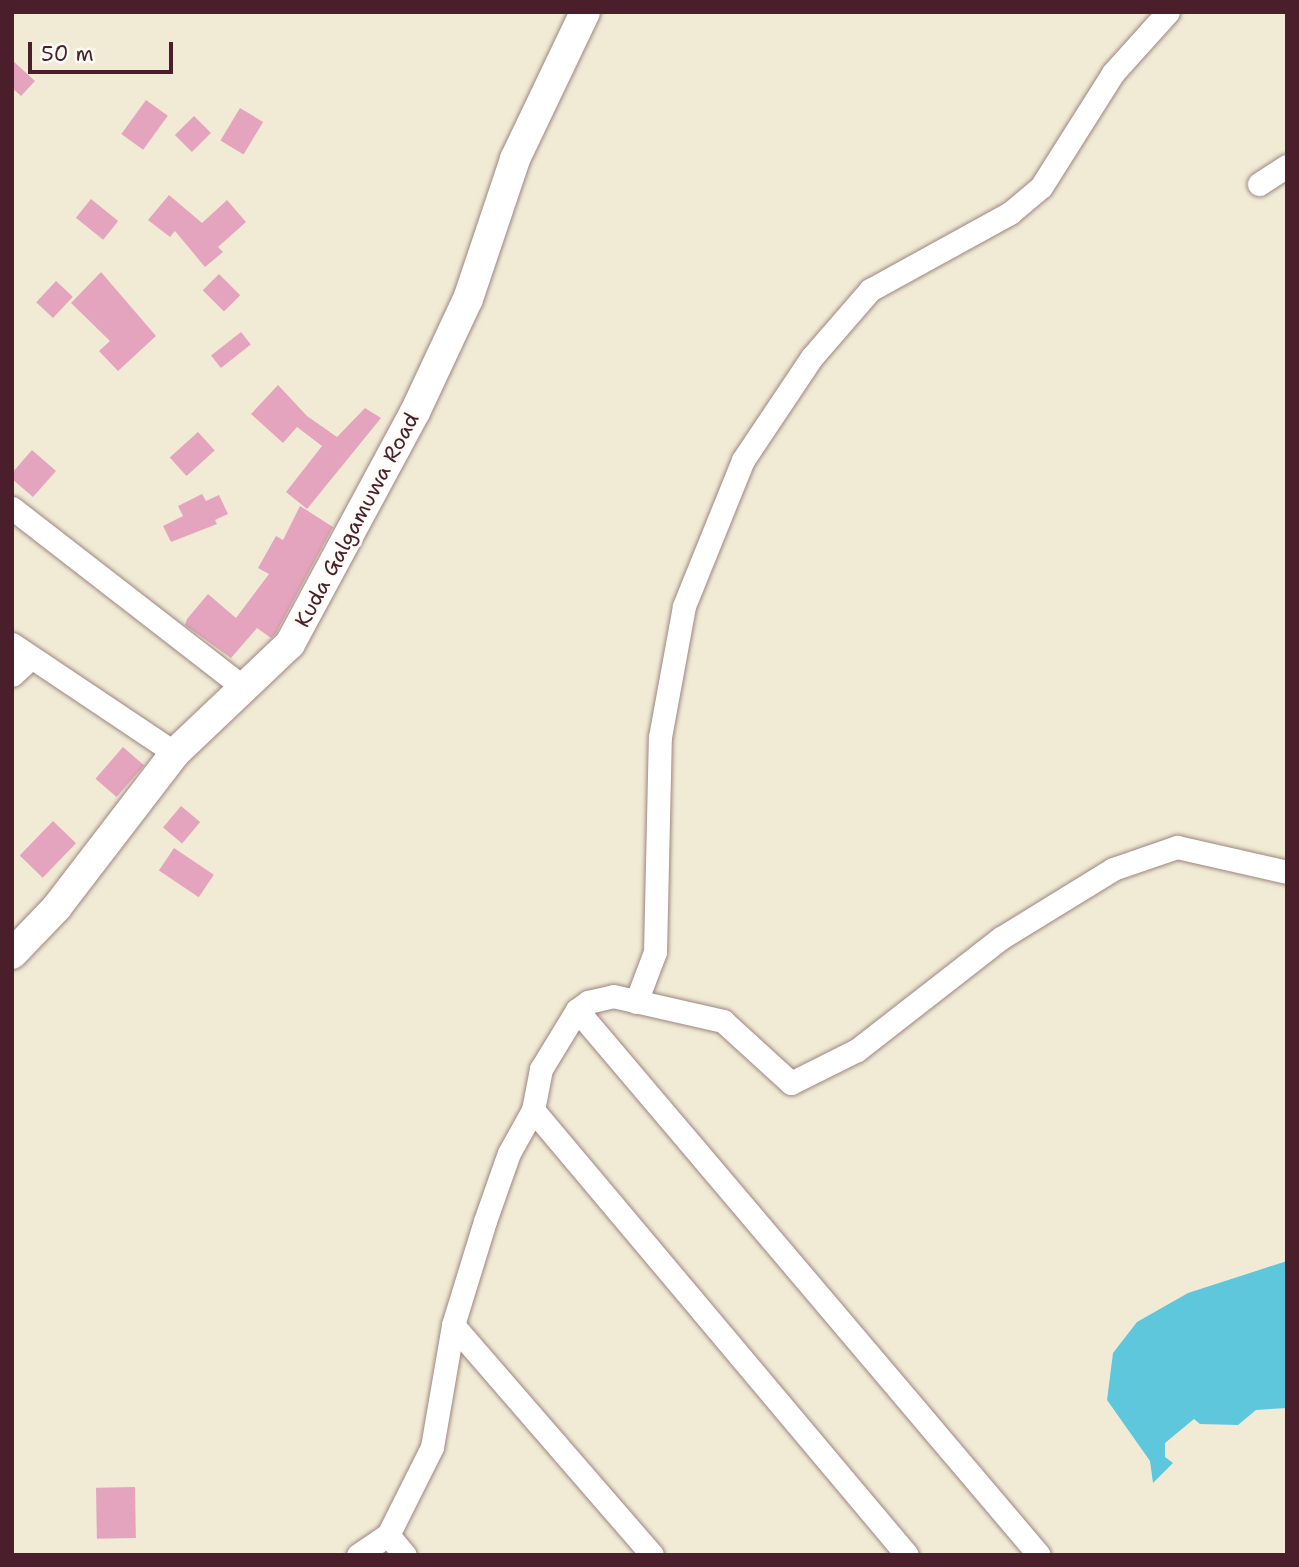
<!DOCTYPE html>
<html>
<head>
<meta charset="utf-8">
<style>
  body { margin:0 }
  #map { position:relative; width:1299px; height:1567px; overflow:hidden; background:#f1ebd5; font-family:"Shantell Sans",sans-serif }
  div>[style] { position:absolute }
  .water>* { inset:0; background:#5fc7dc }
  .building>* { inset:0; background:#e4a4be; transform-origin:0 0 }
  .roads { filter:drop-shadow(0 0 2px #9e8580) drop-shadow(0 0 2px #9e8580) }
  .minor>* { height:23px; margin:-11.5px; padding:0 11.5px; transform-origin:11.5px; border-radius:11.5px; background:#fff }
  .tertiary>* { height:30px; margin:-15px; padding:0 15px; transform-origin:15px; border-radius:15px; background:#fff }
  span { translate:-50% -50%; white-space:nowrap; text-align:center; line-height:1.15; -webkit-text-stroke:6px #fdfcf7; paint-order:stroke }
  .street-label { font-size:21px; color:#4a1f2b }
  .frame { position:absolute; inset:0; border:14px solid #4a1f2b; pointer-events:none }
  .scale { position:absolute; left:28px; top:42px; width:145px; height:32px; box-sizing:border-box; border:4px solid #4a1f2b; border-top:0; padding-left:9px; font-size:21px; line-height:24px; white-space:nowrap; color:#4a1f2b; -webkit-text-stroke:5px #fdfcf7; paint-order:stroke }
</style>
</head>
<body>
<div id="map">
  <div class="water">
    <i style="clip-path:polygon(1287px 1261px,1287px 1408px,1256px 1410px,1238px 1425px,1200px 1424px,1194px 1419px,1165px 1443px,1165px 1457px,1173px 1463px,1153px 1483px,1150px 1461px,1107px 1400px,1113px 1353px,1137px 1322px,1188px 1293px)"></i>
  </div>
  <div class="building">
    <i style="clip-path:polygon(12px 60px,35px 81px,21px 96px,12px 88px)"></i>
    <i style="left:146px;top:100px;width:27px;height:42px;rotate:36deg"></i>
    <i style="left:240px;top:108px;width:27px;height:38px;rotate:31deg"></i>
    <i style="left:194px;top:116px;width:24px;height:27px;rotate:45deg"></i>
    <i style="clip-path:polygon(169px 195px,202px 223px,227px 200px,246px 222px,218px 247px,223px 252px,205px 267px,175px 231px,170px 237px,148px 220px)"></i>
    <i style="left:91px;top:199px;width:35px;height:24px;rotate:39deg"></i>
    <i style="clip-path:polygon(101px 272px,156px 336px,118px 371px,99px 351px,110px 341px,71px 303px)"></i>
    <i style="left:219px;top:274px;width:30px;height:23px;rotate:45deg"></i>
    <i style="left:56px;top:281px;width:23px;height:29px;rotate:43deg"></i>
    <i style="left:241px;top:332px;width:16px;height:38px;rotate:52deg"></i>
    <i style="clip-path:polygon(278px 385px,307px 416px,337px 437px,365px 408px,381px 418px,307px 509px,286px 492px,322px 446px,297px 427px,283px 443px,251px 414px)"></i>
    <i style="left:198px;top:432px;width:25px;height:38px;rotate:48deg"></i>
    <i style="clip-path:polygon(32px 450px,56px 471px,33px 497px,12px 479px,12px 473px)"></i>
    <i style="clip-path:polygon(202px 494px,206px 501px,219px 495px,228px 514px,215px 520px,217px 524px,171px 542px,163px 526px,183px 516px,178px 506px)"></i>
    <i style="clip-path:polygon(300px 506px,333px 527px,276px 633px,271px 638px,257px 628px,231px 658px,185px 625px,187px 619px,208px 594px,236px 618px,269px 574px,258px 568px,276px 536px,283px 540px)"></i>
    <i style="left:123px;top:747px;width:28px;height:42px;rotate:41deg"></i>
    <i style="left:181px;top:806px;width:25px;height:28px;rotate:40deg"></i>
    <i style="left:53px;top:821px;width:32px;height:48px;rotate:44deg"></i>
    <i style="left:174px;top:848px;width:48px;height:27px;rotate:34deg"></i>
    <i style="left:135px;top:1487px;width:51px;height:39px;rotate:89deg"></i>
  </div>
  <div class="roads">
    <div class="minor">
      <i style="left:1259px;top:184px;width:33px;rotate:-33deg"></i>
      <i style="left:12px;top:508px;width:294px;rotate:37.8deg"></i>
      <i style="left:12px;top:644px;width:196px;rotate:33.8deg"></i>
      <i style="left:12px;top:675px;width:26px;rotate:-43deg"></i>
      <i style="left:636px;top:1002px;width:53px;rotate:-69.2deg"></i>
      <i style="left:655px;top:952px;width:215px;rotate:-88.7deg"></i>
      <i style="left:660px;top:737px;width:133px;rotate:-79.6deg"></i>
      <i style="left:684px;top:606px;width:157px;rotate:-68deg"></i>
      <i style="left:743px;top:460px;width:124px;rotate:-56.2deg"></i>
      <i style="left:812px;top:357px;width:89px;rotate:-49.1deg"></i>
      <i style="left:870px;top:290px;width:160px;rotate:-28.8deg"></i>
      <i style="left:1010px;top:213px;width:40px;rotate:-40deg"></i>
      <i style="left:1041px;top:187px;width:135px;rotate:-57.7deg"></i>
      <i style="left:1113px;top:73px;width:82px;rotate:-48deg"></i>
      <i style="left:577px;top:1010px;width:714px;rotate:49.71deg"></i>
      <i style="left:533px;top:1110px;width:581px;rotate:49.95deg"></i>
      <i style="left:453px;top:1325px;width:304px;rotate:49.1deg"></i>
      <i style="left:388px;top:1535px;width:26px;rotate:50deg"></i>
      <i style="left:358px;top:1555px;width:36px;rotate:-34deg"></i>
      <i style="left:388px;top:1535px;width:98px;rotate:-63.4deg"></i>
      <i style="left:432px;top:1447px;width:124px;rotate:-80.2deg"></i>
      <i style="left:453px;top:1325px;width:109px;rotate:-72.9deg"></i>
      <i style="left:485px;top:1221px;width:72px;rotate:-70.6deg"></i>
      <i style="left:509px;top:1153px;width:49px;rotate:-60.8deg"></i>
      <i style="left:533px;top:1110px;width:42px;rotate:-79deg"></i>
      <i style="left:541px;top:1069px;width:69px;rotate:-58.6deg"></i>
      <i style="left:577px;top:1010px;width:14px;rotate:-36deg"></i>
      <i style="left:588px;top:1002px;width:26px;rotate:-13deg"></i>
      <i style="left:613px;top:996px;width:113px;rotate:12.8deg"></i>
      <i style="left:723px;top:1021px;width:92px;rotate:42.4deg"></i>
      <i style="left:791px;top:1083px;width:74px;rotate:-26.6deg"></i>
      <i style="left:857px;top:1050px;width:182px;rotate:-37.9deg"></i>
      <i style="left:1001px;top:938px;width:132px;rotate:-31.6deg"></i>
      <i style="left:1113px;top:869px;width:68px;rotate:-19deg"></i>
      <i style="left:1177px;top:847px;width:113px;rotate:12.8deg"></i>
    </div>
    <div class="tertiary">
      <i style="left:12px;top:954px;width:65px;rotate:-46.2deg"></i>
      <i style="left:57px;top:907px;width:194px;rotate:-52.5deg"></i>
      <i style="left:175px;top:753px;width:158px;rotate:-43.5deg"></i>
      <i style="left:290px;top:644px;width:264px;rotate:-61.7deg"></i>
      <i style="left:415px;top:412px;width:125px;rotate:-64.9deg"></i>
      <i style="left:468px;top:299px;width:148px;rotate:-71.4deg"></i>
      <i style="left:515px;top:159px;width:163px;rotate:-64.5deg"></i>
    </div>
  </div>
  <div class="street-label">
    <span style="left:357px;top:520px;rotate:-62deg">Kuda Galgamuwa Road</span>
  </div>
  <div class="frame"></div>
  <div class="scale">50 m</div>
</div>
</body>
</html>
